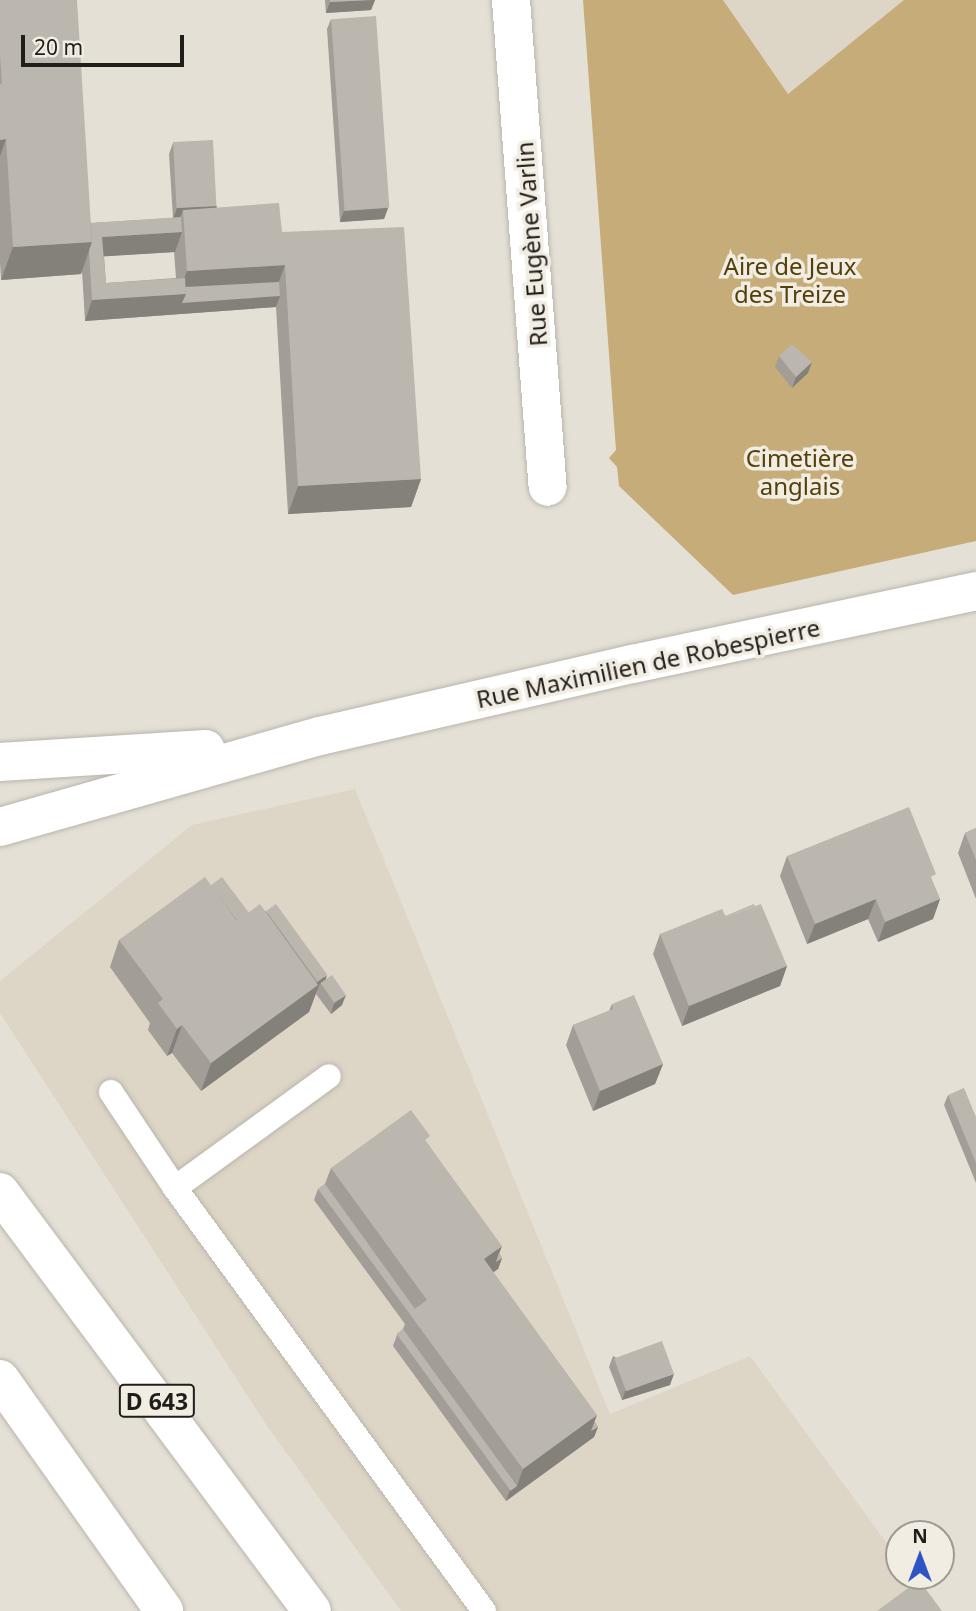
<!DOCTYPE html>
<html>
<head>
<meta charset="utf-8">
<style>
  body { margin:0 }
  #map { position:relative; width:976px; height:1611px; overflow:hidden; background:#e5e0d6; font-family:"Noto Sans",sans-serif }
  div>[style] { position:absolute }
  .built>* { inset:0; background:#ddd5c5 }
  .green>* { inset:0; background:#c5ac78 }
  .roads { filter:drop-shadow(0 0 2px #bab5ac) drop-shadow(0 0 2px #bab5ac) }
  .lane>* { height:24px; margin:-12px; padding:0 12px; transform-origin:12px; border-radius:12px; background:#fff }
  .street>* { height:38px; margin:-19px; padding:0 19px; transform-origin:19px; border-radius:19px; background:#fff }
  .secondary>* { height:38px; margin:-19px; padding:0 19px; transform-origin:19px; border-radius:19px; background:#fff }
  .highway>* { height:38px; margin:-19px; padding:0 19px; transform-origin:19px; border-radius:19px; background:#fff }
  .wall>* { inset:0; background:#a29d96 }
  .shaded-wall>* { inset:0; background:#84807a }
  .building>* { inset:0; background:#bcb7ae; transform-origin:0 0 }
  span { translate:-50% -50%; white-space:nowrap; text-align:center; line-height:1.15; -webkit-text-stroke:7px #f2ede3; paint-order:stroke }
  .shield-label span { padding:2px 5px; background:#f2ede3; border:2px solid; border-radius:5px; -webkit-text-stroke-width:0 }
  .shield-label { font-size:23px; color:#201e1b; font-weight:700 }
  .street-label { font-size:24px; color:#201e1b }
  .park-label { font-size:24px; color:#544009 }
  .north { position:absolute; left:885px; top:1520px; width:70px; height:70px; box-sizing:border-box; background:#f2ede3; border:2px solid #9e9a93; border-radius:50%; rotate:0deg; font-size:19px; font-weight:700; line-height:28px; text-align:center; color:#201e1b }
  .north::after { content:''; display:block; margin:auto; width:24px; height:32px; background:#2f55c5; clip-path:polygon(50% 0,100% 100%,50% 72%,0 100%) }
  .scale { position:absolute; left:21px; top:35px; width:163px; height:32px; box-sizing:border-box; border:4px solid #201e1b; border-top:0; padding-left:9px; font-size:21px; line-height:24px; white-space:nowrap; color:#201e1b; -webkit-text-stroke:5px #f2ede3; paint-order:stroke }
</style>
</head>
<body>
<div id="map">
  <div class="built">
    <i style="clip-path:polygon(723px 0,904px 0,788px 95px)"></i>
    <i style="clip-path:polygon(355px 789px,610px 1414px,750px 1356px,899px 1560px,899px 1576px,910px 1576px,936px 1611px,401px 1611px,267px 1426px,0 1013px,0 981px,192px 825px)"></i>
  </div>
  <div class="green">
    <i style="clip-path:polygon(583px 0,723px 0,788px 94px,904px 0,976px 0,976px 541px,733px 595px,619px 486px,617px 467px,609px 458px,616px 450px)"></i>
  </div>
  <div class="roads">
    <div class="lane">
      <i style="left:111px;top:1092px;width:115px;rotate:56.3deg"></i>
      <i style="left:175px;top:1188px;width:524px;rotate:53.85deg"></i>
      <i style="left:175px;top:1188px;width:190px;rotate:-36deg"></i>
    </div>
    <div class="street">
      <i style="left:511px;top:0;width:488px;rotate:85.7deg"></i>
    </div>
    <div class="secondary">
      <i style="left:0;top:762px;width:206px;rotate:-3.6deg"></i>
      <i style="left:0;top:827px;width:333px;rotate:-15.9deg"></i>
      <i style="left:320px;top:736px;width:321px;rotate:-13deg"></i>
      <i style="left:633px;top:664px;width:351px;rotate:-12deg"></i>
    </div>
    <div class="highway">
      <i style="left:0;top:1192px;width:522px;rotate:53.33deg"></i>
      <i style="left:0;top:1379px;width:284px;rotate:54.7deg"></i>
    </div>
  </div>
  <div class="wall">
    <i style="clip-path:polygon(evenodd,0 0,91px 223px,173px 218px,169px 154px,173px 143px,217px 208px,282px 232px,421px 479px,411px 507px,288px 514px,276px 307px,85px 321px,82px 271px,81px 274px,1px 280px,0 263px,0 0,174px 252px,176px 278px,106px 283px,104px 256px,174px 252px)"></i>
    <i style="clip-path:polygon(325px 0,375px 0,371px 10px,326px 13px)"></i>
    <i style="clip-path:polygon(331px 19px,388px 208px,384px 219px,340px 222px,327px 29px)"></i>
    <i style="clip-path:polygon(779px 356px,812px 362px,808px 373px,792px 388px,775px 367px)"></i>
    <i style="clip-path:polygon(976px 828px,976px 899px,958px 853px,965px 833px)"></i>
    <i style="clip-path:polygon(787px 856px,933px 883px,940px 899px,933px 919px,878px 942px,868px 919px,807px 944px,780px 876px)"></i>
    <i style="clip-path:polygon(211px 885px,249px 913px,266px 911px,326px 979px,342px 1005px,331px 1014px,316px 994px,317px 990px,309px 1012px,201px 1091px,172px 1053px,167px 1056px,148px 1030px,150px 1023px,110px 967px,119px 940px)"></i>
    <i style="clip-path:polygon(725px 916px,787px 966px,780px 986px,682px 1026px,653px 954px,660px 934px)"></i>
    <i style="clip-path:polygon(612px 1004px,663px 1064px,655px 1084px,593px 1111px,566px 1045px,573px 1025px,609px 1011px)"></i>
    <i style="clip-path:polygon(948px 1095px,976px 1117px,976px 1183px,944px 1105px)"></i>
    <i style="clip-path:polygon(428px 1144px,502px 1258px,498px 1269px,493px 1272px,598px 1427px,594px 1437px,506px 1501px,393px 1346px,397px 1335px,403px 1329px,405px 1324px,314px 1200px,318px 1189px,325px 1184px,331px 1168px)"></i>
    <i style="clip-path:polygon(613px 1356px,670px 1385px,622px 1400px,609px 1367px)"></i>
  </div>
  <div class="shaded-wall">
    <i style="clip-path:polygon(375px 0,371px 10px,326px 13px,330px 2px)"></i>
    <i style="clip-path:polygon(6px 139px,0 156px,0 140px)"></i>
    <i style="clip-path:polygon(217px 206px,213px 216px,183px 210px,180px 218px,173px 219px,177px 208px)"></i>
    <i style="clip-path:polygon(388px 208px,384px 219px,340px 222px,344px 211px)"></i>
    <i style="clip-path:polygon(182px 232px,175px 252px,95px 257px,102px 237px)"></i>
    <i style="clip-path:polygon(92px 242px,81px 274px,1px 280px,13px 247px)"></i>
    <i style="clip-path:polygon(285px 265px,275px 292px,280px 296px,276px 307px,85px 321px,92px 300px,181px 287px,187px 271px)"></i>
    <i style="clip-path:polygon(812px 362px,808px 373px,792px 388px,796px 377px)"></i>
    <i style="clip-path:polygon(421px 479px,411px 507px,288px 514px,298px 486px)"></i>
    <i style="clip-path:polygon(876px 899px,868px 919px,807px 944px,815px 924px)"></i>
    <i style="clip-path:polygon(940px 899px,933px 919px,878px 942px,885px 922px)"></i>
    <i style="clip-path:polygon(787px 966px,780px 986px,682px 1026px,689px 1006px)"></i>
    <i style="clip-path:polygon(327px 975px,324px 985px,320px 983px,309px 1012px,201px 1091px,211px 1063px)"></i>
    <i style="clip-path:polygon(346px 995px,342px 1005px,331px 1014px,334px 1003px)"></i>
    <i style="clip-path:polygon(182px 1025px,172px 1053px,167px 1056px,177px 1029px)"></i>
    <i style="clip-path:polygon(663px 1064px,655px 1084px,593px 1111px,600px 1091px)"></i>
    <i style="clip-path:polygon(502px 1246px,496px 1262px,502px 1258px,498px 1269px,481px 1281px,484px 1259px)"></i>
    <i style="clip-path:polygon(674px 1374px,670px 1385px,622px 1400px,626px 1389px)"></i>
    <i style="clip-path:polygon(597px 1415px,591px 1431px,598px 1427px,594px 1437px,506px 1501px,510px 1490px,517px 1486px,523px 1469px)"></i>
  </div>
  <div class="building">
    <i style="clip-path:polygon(0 0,77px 0,92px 242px,13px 247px,6px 139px,0 140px,0 84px,2px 84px,0 56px)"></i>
    <i style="clip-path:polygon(330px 0,368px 0,330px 2px)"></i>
    <i style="left:376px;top:16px;width:192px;height:45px;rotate:86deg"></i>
    <i style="left:213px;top:140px;width:66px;height:40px;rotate:87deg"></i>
    <i style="clip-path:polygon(279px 203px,282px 232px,404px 227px,421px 479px,298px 486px,285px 265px,187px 271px,183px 210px)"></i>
    <i style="clip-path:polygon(181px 217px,182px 232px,102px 237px,106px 283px,185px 278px,186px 294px,92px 300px,89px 251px,92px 242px,91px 223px)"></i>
    <i style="clip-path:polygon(279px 282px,280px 296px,182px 303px,186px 294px,185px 287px)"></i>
    <i style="clip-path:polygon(792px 344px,812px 362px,796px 377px,779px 356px)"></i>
    <i style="clip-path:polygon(909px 807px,936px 874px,931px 877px,940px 899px,885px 922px,876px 899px,815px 924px,787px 856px)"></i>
    <i style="clip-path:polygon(976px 828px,976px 860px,965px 833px)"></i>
    <i style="clip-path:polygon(205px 877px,237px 921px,260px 904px,318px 985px,211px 1063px,182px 1025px,177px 1029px,158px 1003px,163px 999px,119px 940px)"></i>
    <i style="left:222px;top:877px;width:45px;height:14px;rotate:53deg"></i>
    <i style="left:276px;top:904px;width:87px;height:12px;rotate:54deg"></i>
    <i style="clip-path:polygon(754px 904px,755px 906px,726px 917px,725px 916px)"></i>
    <i style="clip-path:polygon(761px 904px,787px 966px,689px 1006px,660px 934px,722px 909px,726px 917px)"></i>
    <i style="left:332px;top:975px;width:24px;height:14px;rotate:55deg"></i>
    <i style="clip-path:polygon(634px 995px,663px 1064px,600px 1091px,573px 1025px,613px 1009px,612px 1004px)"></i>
    <i style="clip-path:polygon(964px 1088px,976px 1117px,976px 1163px,948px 1095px)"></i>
    <i style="clip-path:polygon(411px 1110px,430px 1136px,425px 1140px,502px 1246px,484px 1259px,597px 1415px,523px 1469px,409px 1313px,427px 1300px,331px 1168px)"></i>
    <i style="clip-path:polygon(325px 1184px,415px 1309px,409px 1313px,318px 1189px)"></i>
    <i style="clip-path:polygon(499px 1253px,502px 1258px,496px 1262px)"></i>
    <i style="left:403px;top:1329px;width:194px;height:8px;rotate:54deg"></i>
    <i style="left:662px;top:1341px;width:35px;height:51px;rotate:70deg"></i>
    <i style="clip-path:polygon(595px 1422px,598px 1427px,591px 1431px)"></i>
    <i style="clip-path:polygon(919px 1580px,942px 1611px,877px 1611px)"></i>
  </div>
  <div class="shield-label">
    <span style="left:157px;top:1401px">D 643</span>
  </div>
  <div class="street-label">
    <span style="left:531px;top:244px;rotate:-94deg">Rue Eugène Varlin</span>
    <span style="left:648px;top:663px;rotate:-12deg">Rue Maximilien de Robespierre</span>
  </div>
  <div class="park-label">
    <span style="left:790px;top:280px">Aire de Jeux<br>des Treize</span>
    <span style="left:800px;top:472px">Cimetière<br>anglais</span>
  </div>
  <div class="north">N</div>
  <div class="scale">20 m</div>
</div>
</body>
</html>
